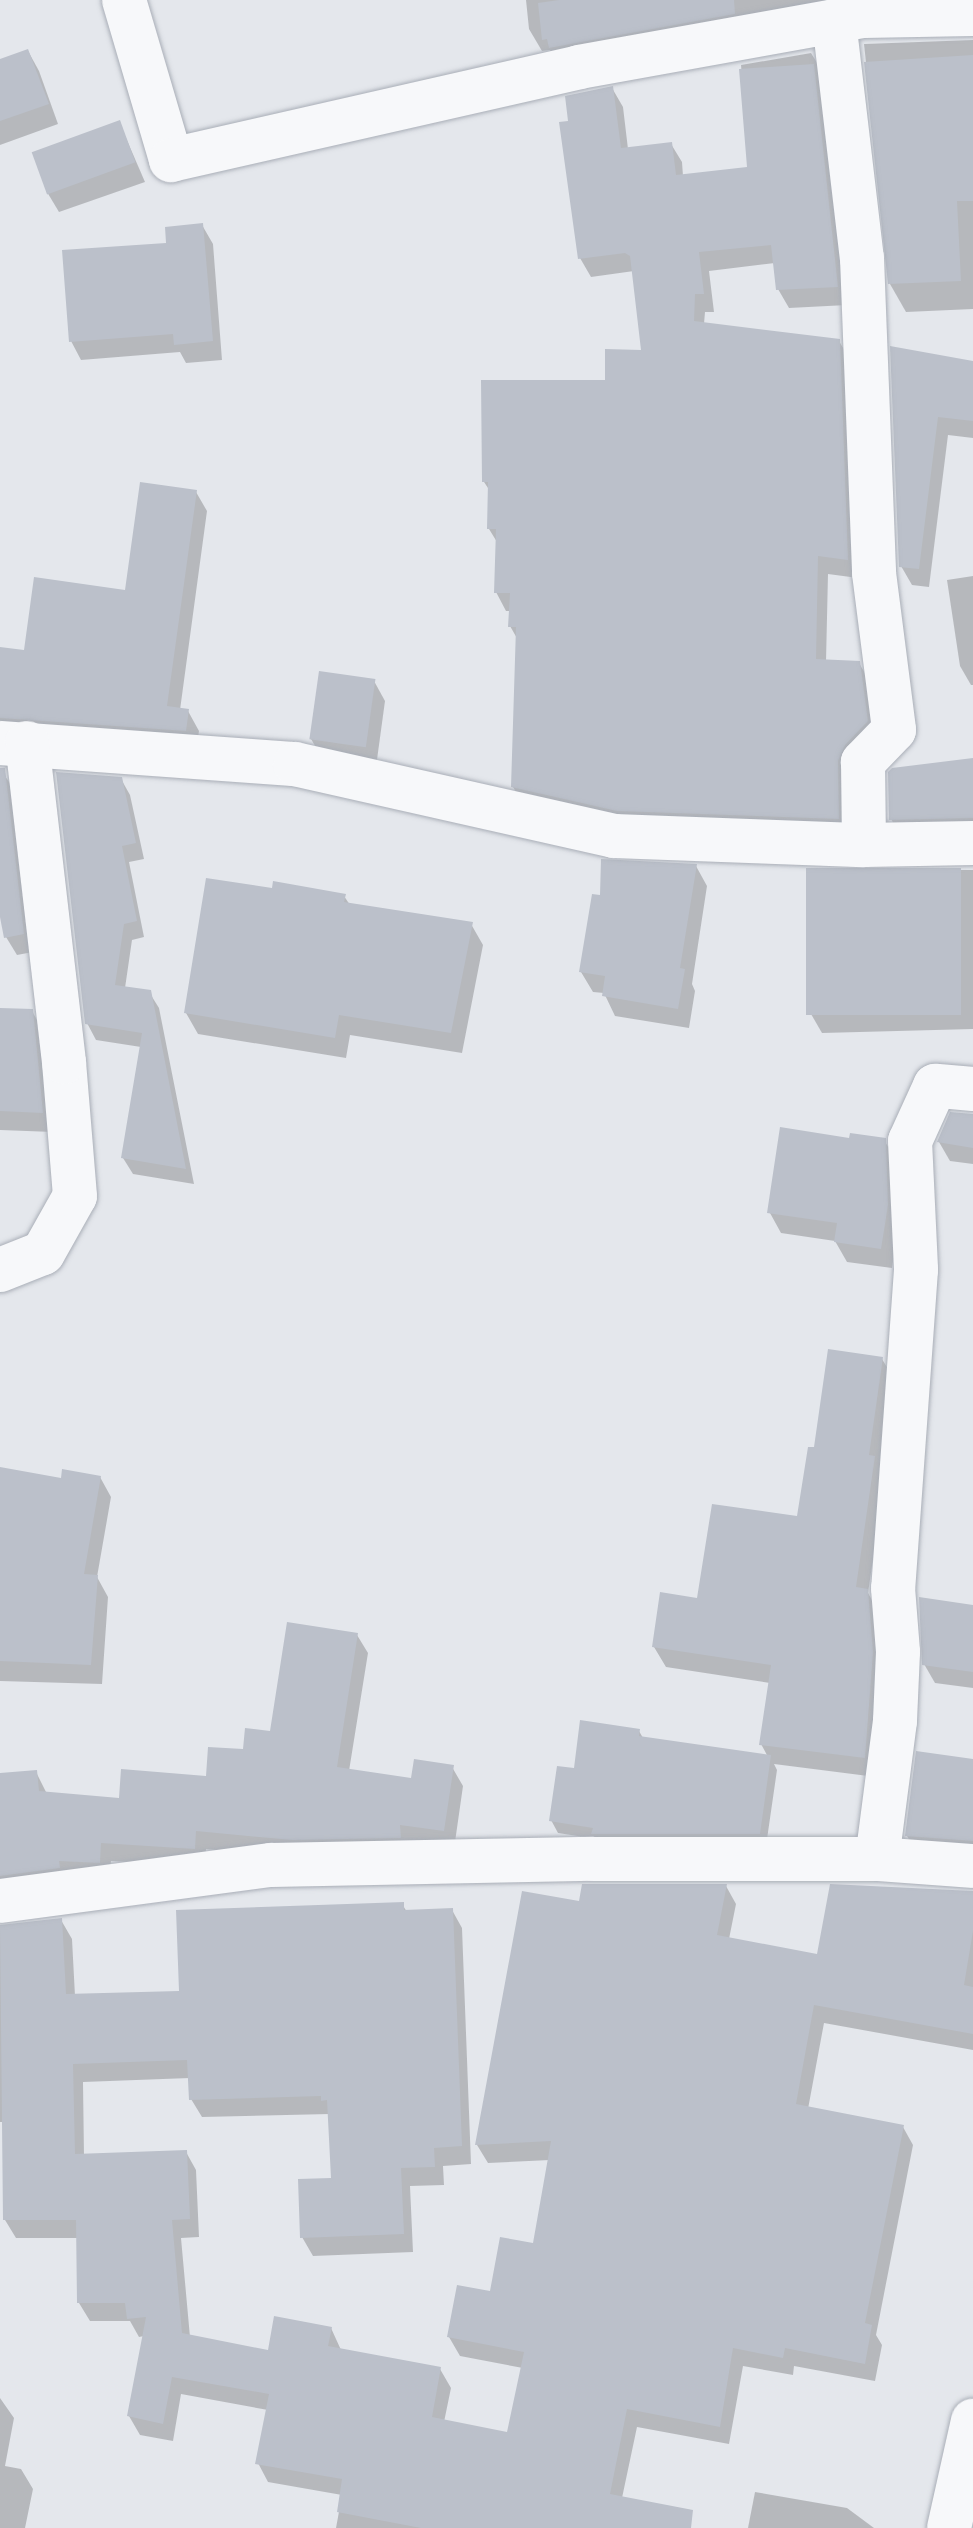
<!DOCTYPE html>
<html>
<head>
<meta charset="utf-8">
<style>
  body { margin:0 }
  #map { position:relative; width:973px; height:2528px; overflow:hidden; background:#e4e7ec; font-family:Poppins,sans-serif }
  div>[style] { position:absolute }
  .shadow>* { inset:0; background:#0003 }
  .building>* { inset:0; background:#bbc0ca; transform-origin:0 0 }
  .roads { filter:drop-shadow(0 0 2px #a9aeb7) drop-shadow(0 0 2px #a9aeb7) }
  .street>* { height:44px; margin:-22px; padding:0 22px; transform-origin:22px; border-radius:22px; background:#f7f8fa }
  span { translate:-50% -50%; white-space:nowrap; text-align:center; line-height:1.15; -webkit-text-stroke:6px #f4f6f9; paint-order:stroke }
</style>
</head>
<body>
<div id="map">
  <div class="shadow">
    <i style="clip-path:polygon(526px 0,973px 0,556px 61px,550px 50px,542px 51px,529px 29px)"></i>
    <i style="clip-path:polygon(973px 40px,973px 309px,906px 312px,890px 284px,864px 44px)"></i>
    <i style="clip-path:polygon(28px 51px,39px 71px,58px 124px,0 145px,0 61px)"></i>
    <i style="clip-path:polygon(811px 53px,822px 71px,847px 305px,789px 308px,778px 289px,775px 263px,709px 271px,714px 312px,705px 312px,704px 324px,839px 341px,850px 360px,858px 578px,828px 574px,826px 662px,859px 663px,870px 682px,877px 741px,848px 837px,524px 805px,513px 787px,518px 640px,510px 626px,511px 611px,506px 611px,496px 592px,497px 542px,489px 529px,490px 491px,484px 482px,643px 352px,634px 271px,591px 277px,580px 258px,570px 123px,612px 88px,623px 107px,628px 149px,671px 144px,682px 162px,683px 176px,750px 169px,741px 65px)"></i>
    <i style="clip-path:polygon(119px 122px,145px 182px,59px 212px,47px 192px)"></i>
    <i style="clip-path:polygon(202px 225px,213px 244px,222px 360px,186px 363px,180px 352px,81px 360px,71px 341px,168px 245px)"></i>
    <i style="clip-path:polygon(892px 348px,973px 362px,973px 438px,948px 435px,929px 587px,912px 585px,901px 566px)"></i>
    <i style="clip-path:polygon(196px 492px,207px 511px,180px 710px,188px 711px,199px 731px,196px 750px,0 742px,0 649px,26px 653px,127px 592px)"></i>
    <i style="clip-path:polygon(973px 576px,973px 685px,971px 685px,960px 666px,947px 580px)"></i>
    <i style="clip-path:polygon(374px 681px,385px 701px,376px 767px,323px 759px,311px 739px)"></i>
    <i style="clip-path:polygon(973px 760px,973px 839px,902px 838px,891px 819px)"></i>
    <i style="clip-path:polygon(0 769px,14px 789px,33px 952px,17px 955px,6px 937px,0 907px)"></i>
    <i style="clip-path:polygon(121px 779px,130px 795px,144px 859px,129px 862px,144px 937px,132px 940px,125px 988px,149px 992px,159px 1008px,194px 1184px,133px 1174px,123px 1158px,141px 1047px,96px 1040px,87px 1023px)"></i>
    <i style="clip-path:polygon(696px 866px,707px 886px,692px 984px,695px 991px,689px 1028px,615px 1016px,604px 993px,593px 992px,581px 972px,602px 897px)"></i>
    <i style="clip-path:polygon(808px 870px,973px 870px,973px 1029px,822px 1033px,811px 1014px)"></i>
    <i style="clip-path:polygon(274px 890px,344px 896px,350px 905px,471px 924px,483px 945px,462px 1053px,350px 1035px,346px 1058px,198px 1034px,186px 1013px)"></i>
    <i style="clip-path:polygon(0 1010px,32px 1011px,43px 1031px,53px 1132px,0 1130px)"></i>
    <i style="clip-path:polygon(952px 1114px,973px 1114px,973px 1164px,950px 1161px,939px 1142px)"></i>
    <i style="clip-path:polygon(851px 1140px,884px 1140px,896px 1160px,898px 1226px,892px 1268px,847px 1262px,835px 1241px,781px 1233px,770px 1213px)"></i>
    <i style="clip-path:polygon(882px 1359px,894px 1379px,885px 1478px,868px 1593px,878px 1611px,876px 1777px,774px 1764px,777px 1770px,766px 1846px,597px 1839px,558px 1833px,551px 1820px,575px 1771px,639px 1731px,643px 1738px,768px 1757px,761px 1744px,770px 1683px,666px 1667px,654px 1647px,699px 1600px,799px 1518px,815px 1450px)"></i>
    <i style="clip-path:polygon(0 1469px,62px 1480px,100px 1477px,111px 1497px,97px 1577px,108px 1597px,102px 1684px,0 1681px)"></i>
    <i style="clip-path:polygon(973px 1607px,973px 1688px,935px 1683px,924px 1664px)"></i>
    <i style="clip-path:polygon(357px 1635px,368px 1653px,349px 1771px,413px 1780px,452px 1767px,463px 1786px,454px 1849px,303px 1858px,206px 1849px,205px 1866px,111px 1861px,109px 1880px,0 1898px,0 1775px,36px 1772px,47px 1794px,121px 1800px,208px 1778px,272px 1733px)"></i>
    <i style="clip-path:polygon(973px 1761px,973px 1860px,918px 1854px,907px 1836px)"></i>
    <i style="clip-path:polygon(726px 1886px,736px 1904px,729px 1939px,819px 1956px,973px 1893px,973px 2050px,824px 2023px,808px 2109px,903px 2127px,913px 2145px,876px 2335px,882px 2345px,875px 2381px,794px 2366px,793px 2375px,743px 2366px,729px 2444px,637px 2427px,622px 2498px,661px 2528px,336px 2528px,342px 2495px,268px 2482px,258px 2463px,268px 2410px,181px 2394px,173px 2441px,140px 2435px,129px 2416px,144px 2336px,139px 2337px,130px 2321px,90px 2321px,79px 2303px,78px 2238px,16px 2238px,5px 2220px,5px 2122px,0 2122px,0 1926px,61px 1920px,72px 1939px,75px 1996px,181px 1993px,402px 1904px,407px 1912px,452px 1910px,462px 1928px,471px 2164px,443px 2166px,444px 2185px,410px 2186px,413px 2252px,313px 2256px,302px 2237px,333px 2180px,330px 2114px,202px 2117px,191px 2099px,190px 2078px,83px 2082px,84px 2156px,186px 2152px,196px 2170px,199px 2237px,181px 2238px,190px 2337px,270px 2353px,331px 2328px,341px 2350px,440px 2369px,451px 2388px,444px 2422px,509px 2435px,523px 2368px,460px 2356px,449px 2337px,535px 2245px,550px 2160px,488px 2163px,477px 2145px,524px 1894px,580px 1904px)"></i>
    <i style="clip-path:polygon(0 2398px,14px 2418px,5px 2466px,21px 2469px,33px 2489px,25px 2528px,0 2528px)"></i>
    <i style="clip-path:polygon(755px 2492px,847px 2508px,874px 2528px,748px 2528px)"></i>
  </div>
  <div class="building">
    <i style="clip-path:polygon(559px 0,734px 0,735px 14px,549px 48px,547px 39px,542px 40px,538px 3px)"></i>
    <i style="clip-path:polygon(28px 49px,49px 104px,0 121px,0 59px)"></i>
    <i style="clip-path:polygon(973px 55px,973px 201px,957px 201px,961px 281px,888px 284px,864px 62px)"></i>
    <i style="clip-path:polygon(814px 64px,838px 287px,776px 290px,771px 245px,699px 252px,704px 294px,695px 294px,694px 321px,840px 339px,848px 560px,818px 556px,816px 659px,860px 661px,868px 721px,845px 745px,838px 761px,839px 819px,617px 811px,511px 787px,516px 627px,508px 627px,510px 593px,494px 593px,496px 529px,487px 529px,488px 482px,482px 482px,481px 380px,605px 380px,605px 349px,641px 350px,630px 256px,625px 253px,578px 259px,559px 122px,568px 121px,565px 96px,613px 86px,621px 148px,672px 142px,676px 175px,747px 167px,739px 69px)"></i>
    <i style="left:120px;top:120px;width:45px;height:94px;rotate:70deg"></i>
    <i style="clip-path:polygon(203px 223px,213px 341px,174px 345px,173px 334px,69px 342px,62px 250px,166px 243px,165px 227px)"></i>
    <i style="clip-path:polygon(890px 346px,973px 361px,973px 421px,938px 417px,919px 569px,899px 567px)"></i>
    <i style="clip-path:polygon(140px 482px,197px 490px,167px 706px,189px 709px,186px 731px,0 718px,0 647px,24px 650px,34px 577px,125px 590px)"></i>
    <i style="left:319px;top:671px;width:57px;height:69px;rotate:8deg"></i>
    <i style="clip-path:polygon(973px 758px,973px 818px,889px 820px,888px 772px,892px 768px)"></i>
    <i style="clip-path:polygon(0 768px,5px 768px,24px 934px,4px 938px,0 917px)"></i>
    <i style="clip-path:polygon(56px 772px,122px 777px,136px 843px,122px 846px,137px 921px,124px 924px,115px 985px,151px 990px,186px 1169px,121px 1158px,142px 1033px,85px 1024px)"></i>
    <i style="clip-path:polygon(601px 859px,697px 864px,680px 968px,685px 969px,678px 1009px,602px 996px,605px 976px,579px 972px,592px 894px,600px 895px)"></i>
    <i style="left:806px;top:868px;width:155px;height:147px"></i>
    <i style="clip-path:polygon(206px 878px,272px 888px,273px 881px,346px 894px,344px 902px,473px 922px,451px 1033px,339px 1015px,335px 1038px,184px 1013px)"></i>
    <i style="clip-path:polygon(0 1008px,33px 1009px,43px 1113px,0 1111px)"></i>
    <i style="clip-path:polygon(950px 1112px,973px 1114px,973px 1148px,937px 1142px)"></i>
    <i style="clip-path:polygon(780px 1127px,849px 1138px,850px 1133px,886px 1138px,888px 1205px,881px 1249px,834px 1242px,837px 1223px,767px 1213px)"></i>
    <i style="clip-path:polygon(828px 1349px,883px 1357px,869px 1455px,875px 1456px,856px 1587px,868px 1589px,873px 1652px,865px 1758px,759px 1745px,771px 1665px,652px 1647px,660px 1592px,697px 1598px,712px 1504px,797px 1516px,808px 1447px,814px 1447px)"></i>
    <i style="clip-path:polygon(0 1467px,61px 1478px,62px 1469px,101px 1476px,84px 1574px,98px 1575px,91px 1665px,0 1661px)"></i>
    <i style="clip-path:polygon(919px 1597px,973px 1605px,973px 1672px,922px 1665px)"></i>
    <i style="clip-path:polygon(287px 1622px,358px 1633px,337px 1767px,411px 1778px,414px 1759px,454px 1765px,444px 1831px,400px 1825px,401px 1838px,292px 1840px,196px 1831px,195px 1849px,101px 1843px,100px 1863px,59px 1861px,60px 1868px,0 1876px,0 1773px,37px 1770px,39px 1791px,119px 1798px,121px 1769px,206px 1776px,208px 1747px,243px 1749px,245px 1728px,270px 1731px)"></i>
    <i style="clip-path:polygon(580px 1720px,640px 1729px,639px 1736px,771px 1755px,760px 1834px,591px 1834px,593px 1828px,549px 1821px,557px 1766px,574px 1768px)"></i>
    <i style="clip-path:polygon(916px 1751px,973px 1759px,973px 1841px,905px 1836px)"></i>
    <i style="clip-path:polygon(582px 1884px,727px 1884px,717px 1935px,817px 1954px,830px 1884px,973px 1891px,973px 1931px,964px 1985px,973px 1987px,973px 2034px,814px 2005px,796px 2104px,904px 2125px,865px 2323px,872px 2325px,865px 2364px,785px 2348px,783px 2358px,733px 2348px,720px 2427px,627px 2409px,610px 2494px,693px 2510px,691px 2528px,421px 2528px,337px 2512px,342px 2479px,255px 2464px,269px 2394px,172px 2377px,163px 2424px,127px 2416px,146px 2317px,127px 2319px,125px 2303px,77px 2303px,76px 2220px,3px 2220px,0 1925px,62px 1918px,66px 1994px,179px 1991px,176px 1910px,404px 1902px,404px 1910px,453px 1908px,462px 2146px,434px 2148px,435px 2167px,401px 2168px,404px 2234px,300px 2238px,298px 2179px,331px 2178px,327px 2100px,321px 2101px,321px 2096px,189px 2100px,187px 2060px,73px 2064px,75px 2154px,187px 2150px,190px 2219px,172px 2220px,182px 2333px,268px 2350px,274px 2316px,332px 2327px,328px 2346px,441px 2367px,432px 2417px,507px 2432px,524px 2352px,447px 2337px,457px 2285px,490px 2291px,500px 2237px,533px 2243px,551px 2141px,475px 2145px,522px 1891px,579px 1901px)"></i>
  </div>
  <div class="roads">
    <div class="street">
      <i style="left:124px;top:0;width:167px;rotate:73.6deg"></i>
      <i style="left:171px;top:160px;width:418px;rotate:-12.8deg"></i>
      <i style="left:579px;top:67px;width:289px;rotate:-10.2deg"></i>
      <i style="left:863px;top:16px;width:110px;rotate:-1deg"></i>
      <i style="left:834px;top:21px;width:239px;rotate:83.3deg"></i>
      <i style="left:862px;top:258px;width:315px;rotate:87.8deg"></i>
      <i style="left:874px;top:573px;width:158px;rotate:82.7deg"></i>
      <i style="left:894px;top:730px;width:45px;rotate:134.1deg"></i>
      <i style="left:863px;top:762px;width:83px;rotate:89.3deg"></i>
      <i style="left:0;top:743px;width:296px;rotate:4.1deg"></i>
      <i style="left:295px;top:764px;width:327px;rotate:12.7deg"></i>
      <i style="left:614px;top:836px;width:250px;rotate:2.1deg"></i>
      <i style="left:864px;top:845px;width:109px;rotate:-1.1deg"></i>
      <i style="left:973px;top:1089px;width:38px;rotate:-175deg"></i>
      <i style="left:935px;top:1086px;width:60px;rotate:114.4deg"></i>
      <i style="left:910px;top:1141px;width:129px;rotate:87.3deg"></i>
      <i style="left:916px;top:1270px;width:319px;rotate:94.1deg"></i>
      <i style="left:893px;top:1588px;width:64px;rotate:85.5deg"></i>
      <i style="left:898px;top:1652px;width:69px;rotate:92.5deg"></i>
      <i style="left:895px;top:1721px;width:139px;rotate:97.4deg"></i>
      <i style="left:877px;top:1859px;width:96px;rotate:4.2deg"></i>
      <i style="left:0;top:1270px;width:46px;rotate:-21.6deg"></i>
      <i style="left:43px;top:1253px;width:65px;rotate:-60.7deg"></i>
      <i style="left:75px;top:1196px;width:134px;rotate:-94.7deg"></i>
      <i style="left:64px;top:1062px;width:321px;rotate:-96.6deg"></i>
      <i style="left:0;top:1901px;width:273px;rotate:-7.6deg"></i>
      <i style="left:271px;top:1865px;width:322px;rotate:-1.1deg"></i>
      <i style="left:593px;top:1859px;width:284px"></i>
      <i style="left:949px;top:2528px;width:110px;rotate:-77.4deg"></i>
    </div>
  </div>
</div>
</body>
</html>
